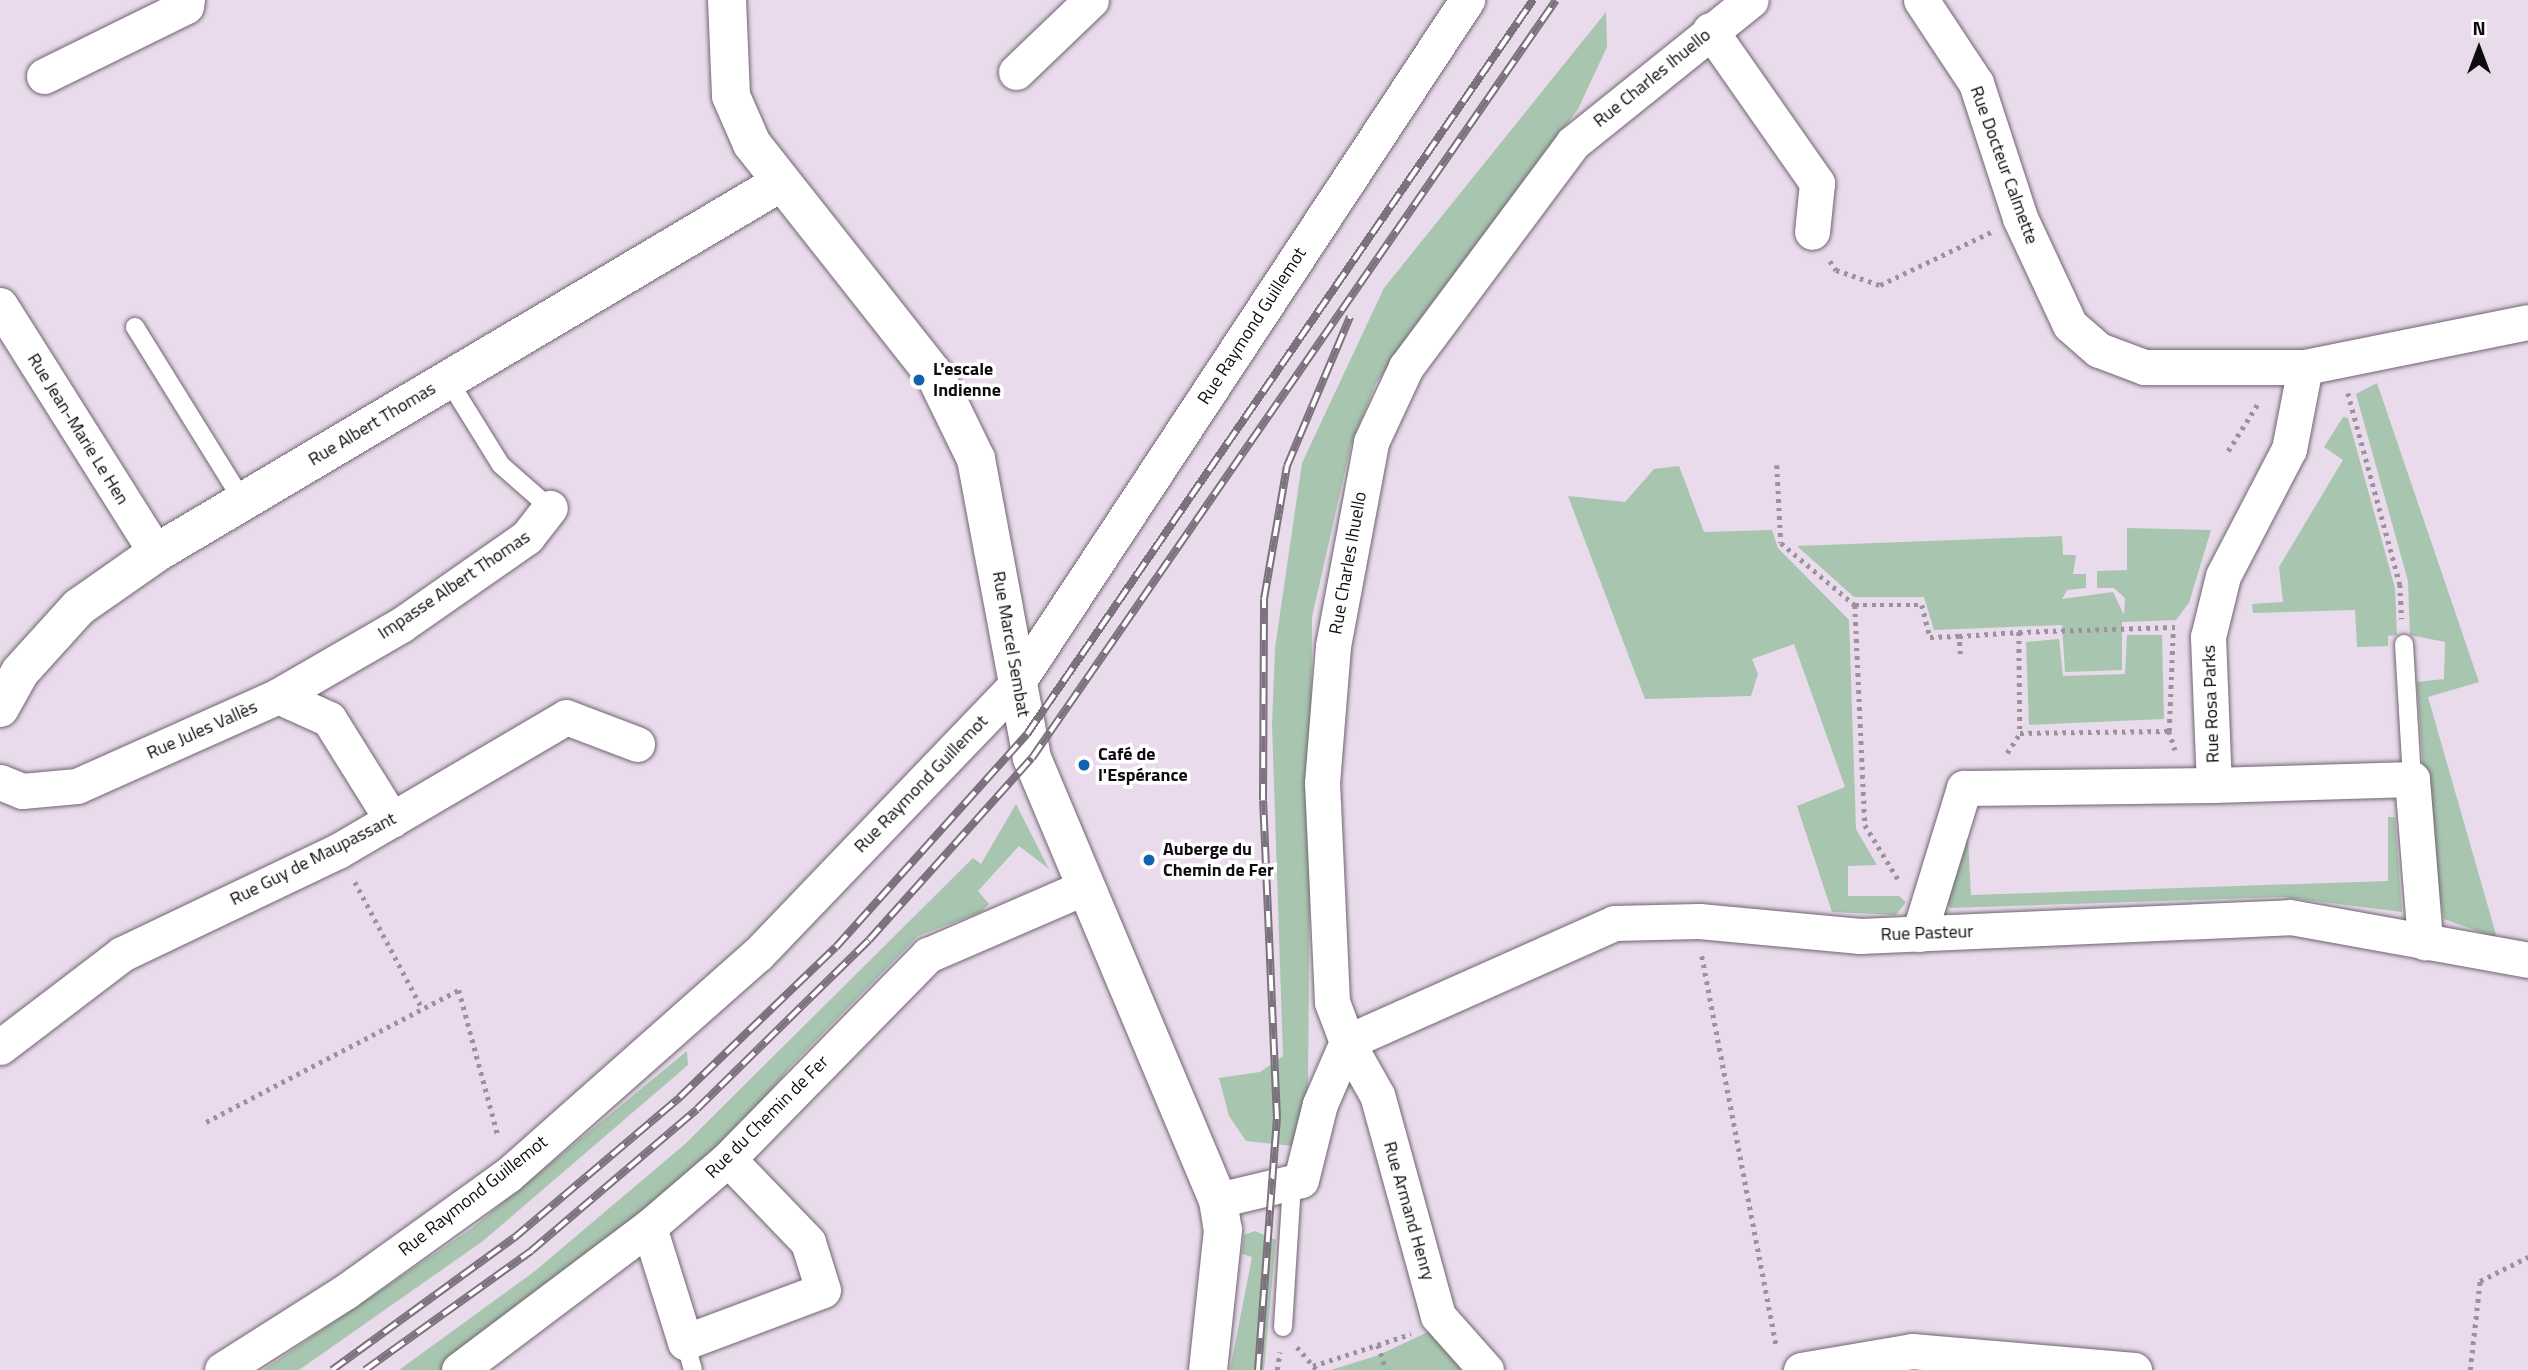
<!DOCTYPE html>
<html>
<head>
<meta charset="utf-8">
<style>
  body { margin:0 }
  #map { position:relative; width:2528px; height:1370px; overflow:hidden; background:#e9dbeb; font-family:"Titillium Web",sans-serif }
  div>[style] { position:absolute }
  .green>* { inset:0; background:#a8c5af }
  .path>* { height:4.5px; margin-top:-2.25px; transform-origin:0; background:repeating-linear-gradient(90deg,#9c929e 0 3.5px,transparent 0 8.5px) }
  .roads { filter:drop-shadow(0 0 2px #706472) drop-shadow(0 0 2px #706472) }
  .service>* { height:18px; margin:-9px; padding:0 9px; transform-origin:9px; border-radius:9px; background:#fff }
  .minor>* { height:35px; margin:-17.5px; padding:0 17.5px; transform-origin:17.5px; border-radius:17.5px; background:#fff }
  .tertiary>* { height:38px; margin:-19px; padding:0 19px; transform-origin:19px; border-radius:19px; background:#fff }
  .rail>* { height:8px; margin-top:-4px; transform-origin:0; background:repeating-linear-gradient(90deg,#fff 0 16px,#7c727d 0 32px); box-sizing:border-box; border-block:2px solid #7c727d }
  .dots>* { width:19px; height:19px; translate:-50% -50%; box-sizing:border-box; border:4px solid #fff; border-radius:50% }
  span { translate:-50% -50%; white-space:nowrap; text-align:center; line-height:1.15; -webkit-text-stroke:7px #fff; paint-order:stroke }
  .street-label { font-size:18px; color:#0f0a0f }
  .poi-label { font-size:18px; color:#0f0a0f; font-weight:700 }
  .left { translate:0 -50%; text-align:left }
  .north { position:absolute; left:2444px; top:14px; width:70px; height:70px; -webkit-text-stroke:5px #fff; paint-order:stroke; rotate:0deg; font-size:19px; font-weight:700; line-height:28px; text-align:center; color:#0f0a0f }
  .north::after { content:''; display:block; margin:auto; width:24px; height:32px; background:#0f0a0f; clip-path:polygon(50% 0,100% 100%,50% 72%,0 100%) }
</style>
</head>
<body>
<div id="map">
  <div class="green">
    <i style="clip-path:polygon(1606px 12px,1607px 47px,1578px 109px,1376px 383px,1351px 445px,1312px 617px,1308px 1086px,1293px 1146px,1246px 1141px,1229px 1116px,1219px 1078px,1260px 1072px,1283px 1056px,1272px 724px,1275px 648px,1302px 463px,1384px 288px)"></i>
    <i style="clip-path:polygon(2377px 383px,2479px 682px,2428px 697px,2497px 938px,2444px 919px,2441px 902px,2433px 903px,2417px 682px,2444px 679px,2445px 642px,2410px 635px,2408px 581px,2356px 394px)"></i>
    <i style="clip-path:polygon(2343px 417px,2348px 418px,2395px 588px,2397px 635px,2388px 636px,2388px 646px,2357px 647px,2355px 610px,2253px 613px,2252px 604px,2283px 602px,2279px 567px,2343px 460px,2324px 447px)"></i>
    <i style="clip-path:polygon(1679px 466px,1704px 532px,1772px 530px,1778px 548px,1849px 620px,1856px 829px,1877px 865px,1848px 866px,1848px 896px,1899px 896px,1906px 902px,1896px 915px,1832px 912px,1797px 806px,1845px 787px,1794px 644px,1752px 659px,1758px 674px,1751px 696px,1645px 699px,1568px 496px,1625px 502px,1654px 469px)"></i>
    <i style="clip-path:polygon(2127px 528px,2211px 530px,2189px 603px,2176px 620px,2122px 622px,2122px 670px,2065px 672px,2062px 625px,1934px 630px,1924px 597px,1854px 597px,1797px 546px,2062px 536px,2063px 555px,2076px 555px,2073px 574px,2086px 574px,2086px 588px,2067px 590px,2062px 599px,2113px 592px,2124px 615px,2125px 598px,2114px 588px,2097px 588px,2097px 571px,2127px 570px)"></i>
    <i style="clip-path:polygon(2127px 635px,2162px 635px,2164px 719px,2029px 725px,2026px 642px,2059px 639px,2063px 676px,2125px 674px)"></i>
    <i style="clip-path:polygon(1016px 804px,1049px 869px,1019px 846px,978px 891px,989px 904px,981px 912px,918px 936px,790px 1067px,745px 1123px,630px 1222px,442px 1370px,399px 1370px,535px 1271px,685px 1144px,973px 858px,981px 864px)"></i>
    <i style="clip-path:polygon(2388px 817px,2395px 817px,2402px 912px,2283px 897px,1950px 908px,1940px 891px,1958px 838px,1968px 838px,1971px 895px,2388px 881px)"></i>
    <i style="clip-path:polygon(687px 1051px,688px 1065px,483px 1241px,299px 1370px,263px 1370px,471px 1229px)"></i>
    <i style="clip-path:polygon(1255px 1231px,1276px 1240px,1264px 1370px,1230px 1370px,1252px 1257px,1242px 1254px,1244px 1235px)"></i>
    <i style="clip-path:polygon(1432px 1330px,1468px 1370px,1331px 1370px,1379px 1355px)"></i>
  </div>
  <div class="path">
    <i style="left:1830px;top:261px;width:11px;rotate:56deg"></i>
    <i style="left:1836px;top:270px;width:46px;rotate:18.8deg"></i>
    <i style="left:1880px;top:285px;width:123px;rotate:-25.5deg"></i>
    <i style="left:2348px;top:393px;width:198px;rotate:74.8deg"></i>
    <i style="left:2400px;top:584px;width:35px;rotate:87deg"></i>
    <i style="left:2228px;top:451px;width:58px;rotate:-57.7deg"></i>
    <i style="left:1777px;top:465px;width:78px;rotate:87.1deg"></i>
    <i style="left:1781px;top:543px;width:97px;rotate:40deg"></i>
    <i style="left:1855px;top:605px;width:220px;rotate:87.4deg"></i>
    <i style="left:1865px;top:825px;width:66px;rotate:58.7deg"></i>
    <i style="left:1855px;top:605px;width:67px"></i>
    <i style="left:1922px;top:605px;width:33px;rotate:76deg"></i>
    <i style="left:1930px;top:637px;width:29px;rotate:-2deg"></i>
    <i style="left:2019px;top:632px;width:156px;rotate:-1.8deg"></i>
    <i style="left:1960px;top:654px;width:18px;rotate:-93deg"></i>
    <i style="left:1959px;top:636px;width:60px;rotate:-3.8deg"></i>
    <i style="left:2019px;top:632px;width:101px;rotate:89.4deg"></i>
    <i style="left:2169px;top:731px;width:20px;rotate:72deg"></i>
    <i style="left:2007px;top:753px;width:24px;rotate:-57deg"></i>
    <i style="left:2020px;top:733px;width:149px;rotate:-0.8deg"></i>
    <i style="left:2169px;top:731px;width:101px;rotate:-87.7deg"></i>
    <i style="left:355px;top:882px;width:143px;rotate:62deg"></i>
    <i style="left:1702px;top:956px;width:396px;rotate:79.2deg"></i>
    <i style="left:206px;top:1122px;width:285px;rotate:-27.6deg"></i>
    <i style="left:459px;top:990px;width:151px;rotate:75deg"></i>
    <i style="left:1378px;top:1345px;width:26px;rotate:72deg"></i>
    <i style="left:1297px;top:1347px;width:30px;rotate:49deg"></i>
    <i style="left:1313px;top:1366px;width:103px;rotate:-18.1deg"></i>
    <i style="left:1277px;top:1370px;width:18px;rotate:-81deg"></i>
    <i style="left:2470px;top:1370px;width:90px;rotate:-83.6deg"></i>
    <i style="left:2480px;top:1281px;width:54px;rotate:-26.6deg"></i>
  </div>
  <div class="roads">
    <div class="service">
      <i style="left:135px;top:327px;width:205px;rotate:58.2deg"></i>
      <i style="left:447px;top:378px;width:102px;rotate:58.2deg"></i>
      <i style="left:501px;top:465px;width:65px;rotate:41.3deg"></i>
      <i style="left:2404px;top:644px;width:135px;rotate:86.6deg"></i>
      <i style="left:1283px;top:1327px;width:145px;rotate:-86.4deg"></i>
      <i style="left:685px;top:1342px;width:29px;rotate:74deg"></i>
    </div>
    <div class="minor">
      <i style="left:1921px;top:0;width:100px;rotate:56.5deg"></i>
      <i style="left:1976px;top:83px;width:142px;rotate:71.9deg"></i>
      <i style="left:2020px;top:218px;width:118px;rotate:65deg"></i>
      <i style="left:2070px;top:325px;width:38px;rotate:41deg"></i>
      <i style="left:2099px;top:350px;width:48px;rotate:20.7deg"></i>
      <i style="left:2144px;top:367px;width:161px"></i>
      <i style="left:2305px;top:367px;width:227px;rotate:-11.4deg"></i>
      <i style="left:1710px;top:30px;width:187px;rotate:55deg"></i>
      <i style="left:1817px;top:183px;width:49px;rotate:95.8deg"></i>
      <i style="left:1016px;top:72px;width:104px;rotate:-43.8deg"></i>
      <i style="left:44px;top:76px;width:158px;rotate:-26.2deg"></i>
      <i style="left:186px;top:6px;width:6px;rotate:-81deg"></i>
      <i style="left:0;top:305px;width:293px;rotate:57.8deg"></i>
      <i style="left:2305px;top:367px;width:84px;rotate:101deg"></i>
      <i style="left:2289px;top:449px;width:143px;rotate:117.5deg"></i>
      <i style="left:2223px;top:576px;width:63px;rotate:103.8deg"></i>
      <i style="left:2208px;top:637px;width:148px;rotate:87.7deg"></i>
      <i style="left:2214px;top:785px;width:198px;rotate:-1.7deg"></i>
      <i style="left:2412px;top:779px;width:164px;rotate:85.4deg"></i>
      <i style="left:278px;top:696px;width:142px;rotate:-30deg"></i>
      <i style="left:401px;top:625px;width:154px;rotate:-34.9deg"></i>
      <i style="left:527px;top:537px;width:37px;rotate:-52deg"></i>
      <i style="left:0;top:782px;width:24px;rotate:22deg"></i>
      <i style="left:22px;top:791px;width:55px;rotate:-5.2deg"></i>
      <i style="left:77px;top:786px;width:220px;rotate:-24.1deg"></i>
      <i style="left:278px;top:696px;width:56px;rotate:24.3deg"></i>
      <i style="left:329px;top:719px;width:119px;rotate:58deg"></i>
      <i style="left:1919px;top:934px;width:153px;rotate:-72.9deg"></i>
      <i style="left:1964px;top:788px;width:250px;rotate:-0.7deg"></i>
      <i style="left:0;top:1047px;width:153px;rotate:-37.3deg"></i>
      <i style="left:122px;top:954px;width:239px;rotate:-25.5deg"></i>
      <i style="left:338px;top:851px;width:264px;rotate:-30.4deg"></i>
      <i style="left:566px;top:717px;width:76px;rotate:20.8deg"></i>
      <i style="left:1218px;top:1200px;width:85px;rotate:-13.5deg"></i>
      <i style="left:1301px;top:1180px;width:78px;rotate:-76deg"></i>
      <i style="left:1320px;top:1104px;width:68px;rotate:-66.5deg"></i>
      <i style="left:1347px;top:1042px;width:43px;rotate:-110.6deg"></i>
      <i style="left:1332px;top:1002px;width:219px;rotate:-92.6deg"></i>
      <i style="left:1322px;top:783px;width:137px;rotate:-85.4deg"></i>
      <i style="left:1333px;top:646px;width:208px;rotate:-79.4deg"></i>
      <i style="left:1371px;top:442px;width:83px;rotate:-65deg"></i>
      <i style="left:1406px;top:367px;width:279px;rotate:-53.3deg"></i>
      <i style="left:1573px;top:143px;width:228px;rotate:-38.8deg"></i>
      <i style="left:649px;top:1227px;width:121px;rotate:72.6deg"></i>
      <i style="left:685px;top:1342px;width:147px;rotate:-20.6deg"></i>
      <i style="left:823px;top:1290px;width:50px;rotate:-107.4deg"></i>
      <i style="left:808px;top:1242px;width:115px;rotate:-133.9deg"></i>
      <i style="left:222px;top:1370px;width:146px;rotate:-32.4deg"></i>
      <i style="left:345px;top:1292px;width:201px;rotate:-35.7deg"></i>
      <i style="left:508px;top:1175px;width:334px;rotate:-41.5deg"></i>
      <i style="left:758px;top:954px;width:371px;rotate:-46.2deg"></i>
      <i style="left:1015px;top:686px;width:822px;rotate:-56.62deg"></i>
      <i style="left:459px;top:1370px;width:238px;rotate:-37deg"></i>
      <i style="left:649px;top:1227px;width:104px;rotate:-40.7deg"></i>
      <i style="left:728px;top:1159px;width:286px;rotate:-45.6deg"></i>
      <i style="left:928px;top:955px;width:171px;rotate:-23.4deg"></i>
      <i style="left:1486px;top:1370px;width:72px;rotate:-131.6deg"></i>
      <i style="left:1438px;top:1316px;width:229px;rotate:-105.4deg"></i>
      <i style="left:1377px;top:1095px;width:61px;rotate:-119.5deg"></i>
      <i style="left:1347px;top:1042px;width:292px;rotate:-24deg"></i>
      <i style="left:1614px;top:923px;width:85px;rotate:-1.3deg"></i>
      <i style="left:1699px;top:921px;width:162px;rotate:5.3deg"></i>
      <i style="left:1860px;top:936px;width:430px;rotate:-2.5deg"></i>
      <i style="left:2290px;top:917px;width:242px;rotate:10.2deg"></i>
      <i style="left:1801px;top:1370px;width:113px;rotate:-9.7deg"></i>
      <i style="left:1912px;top:1351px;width:223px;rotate:4.9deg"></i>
    </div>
    <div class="tertiary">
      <i style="left:727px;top:0;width:96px;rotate:87.6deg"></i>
      <i style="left:731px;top:96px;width:52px;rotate:66.4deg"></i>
      <i style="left:752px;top:144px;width:297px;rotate:51.7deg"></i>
      <i style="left:936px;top:377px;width:91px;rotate:64deg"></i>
      <i style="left:976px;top:459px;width:304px;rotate:79.4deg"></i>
      <i style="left:1032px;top:758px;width:480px;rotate:67.2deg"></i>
      <i style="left:1218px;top:1200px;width:30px;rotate:81deg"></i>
      <i style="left:1223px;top:1230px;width:141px;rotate:96.1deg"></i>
      <i style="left:0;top:708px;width:41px;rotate:-60.9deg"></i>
      <i style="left:20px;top:672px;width:88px;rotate:-47.8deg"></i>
      <i style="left:79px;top:607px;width:94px;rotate:-35deg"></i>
      <i style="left:156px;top:553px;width:725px;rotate:-30.67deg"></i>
    </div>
  </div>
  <div class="rail">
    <i style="left:332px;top:1370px;width:225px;rotate:-36deg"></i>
    <i style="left:514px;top:1238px;width:218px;rotate:-40.3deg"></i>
    <i style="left:680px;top:1097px;width:216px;rotate:-43.9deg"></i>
    <i style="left:836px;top:947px;width:286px;rotate:-48.1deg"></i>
    <i style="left:1027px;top:734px;width:892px;rotate:-55.42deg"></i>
    <i style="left:365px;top:1370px;width:204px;rotate:-35.6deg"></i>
    <i style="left:531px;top:1251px;width:218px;rotate:-40.5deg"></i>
    <i style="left:697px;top:1109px;width:241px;rotate:-44.5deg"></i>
    <i style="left:869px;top:940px;width:244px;rotate:-48.2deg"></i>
    <i style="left:1032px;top:758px;width:921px;rotate:-55.34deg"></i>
    <i style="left:1258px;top:1370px;width:252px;rotate:-85.7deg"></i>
    <i style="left:1277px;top:1119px;width:319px;rotate:-92.5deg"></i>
    <i style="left:1263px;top:800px;width:201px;rotate:-89.7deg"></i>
    <i style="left:1264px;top:599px;width:135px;rotate:-80.2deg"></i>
    <i style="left:1287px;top:466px;width:162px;rotate:-67.1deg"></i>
  </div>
  <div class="dots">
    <i style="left:919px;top:380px;background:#1261b0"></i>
    <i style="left:1084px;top:765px;background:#1261b0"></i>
    <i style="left:1149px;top:860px;background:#1261b0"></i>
  </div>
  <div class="street-label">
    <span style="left:1652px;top:78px;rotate:-39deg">Rue Charles Ihuello</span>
    <span style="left:2004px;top:165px;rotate:70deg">Rue Docteur Calmette</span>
    <span style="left:1252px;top:326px;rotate:-57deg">Rue Raymond Guillemot</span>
    <span style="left:372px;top:424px;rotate:-31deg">Rue Albert Thomas</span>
    <span style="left:78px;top:429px;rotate:58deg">Rue Jean-Marie Le Hen</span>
    <span style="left:1348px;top:563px;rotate:-80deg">Rue Charles Ihuello</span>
    <span style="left:454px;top:585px;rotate:-34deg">Impasse Albert Thomas</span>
    <span style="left:1011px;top:644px;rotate:80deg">Rue Marcel Sembat</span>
    <span style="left:2211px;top:704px;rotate:-92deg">Rue Rosa Parks</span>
    <span style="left:202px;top:730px;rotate:-24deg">Rue Jules Vallès</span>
    <span style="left:921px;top:784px;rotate:-46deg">Rue Raymond Guillemot</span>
    <span style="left:313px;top:859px;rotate:-27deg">Rue Guy de Maupassant</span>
    <span style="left:1927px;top:933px;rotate:-2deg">Rue Pasteur</span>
    <span style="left:767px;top:1117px;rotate:-45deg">Rue du Chemin de Fer</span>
    <span style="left:473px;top:1196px;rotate:-38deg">Rue Raymond Guillemot</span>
    <span style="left:1409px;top:1211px;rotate:74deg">Rue Armand Henry</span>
  </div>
  <div class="poi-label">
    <span class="left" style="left:933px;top:380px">L'escale<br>Indienne</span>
    <span class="left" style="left:1098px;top:765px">Café de<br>l'Espérance</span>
    <span class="left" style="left:1163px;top:860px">Auberge du<br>Chemin de Fer</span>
  </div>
  <div class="north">N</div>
</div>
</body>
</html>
